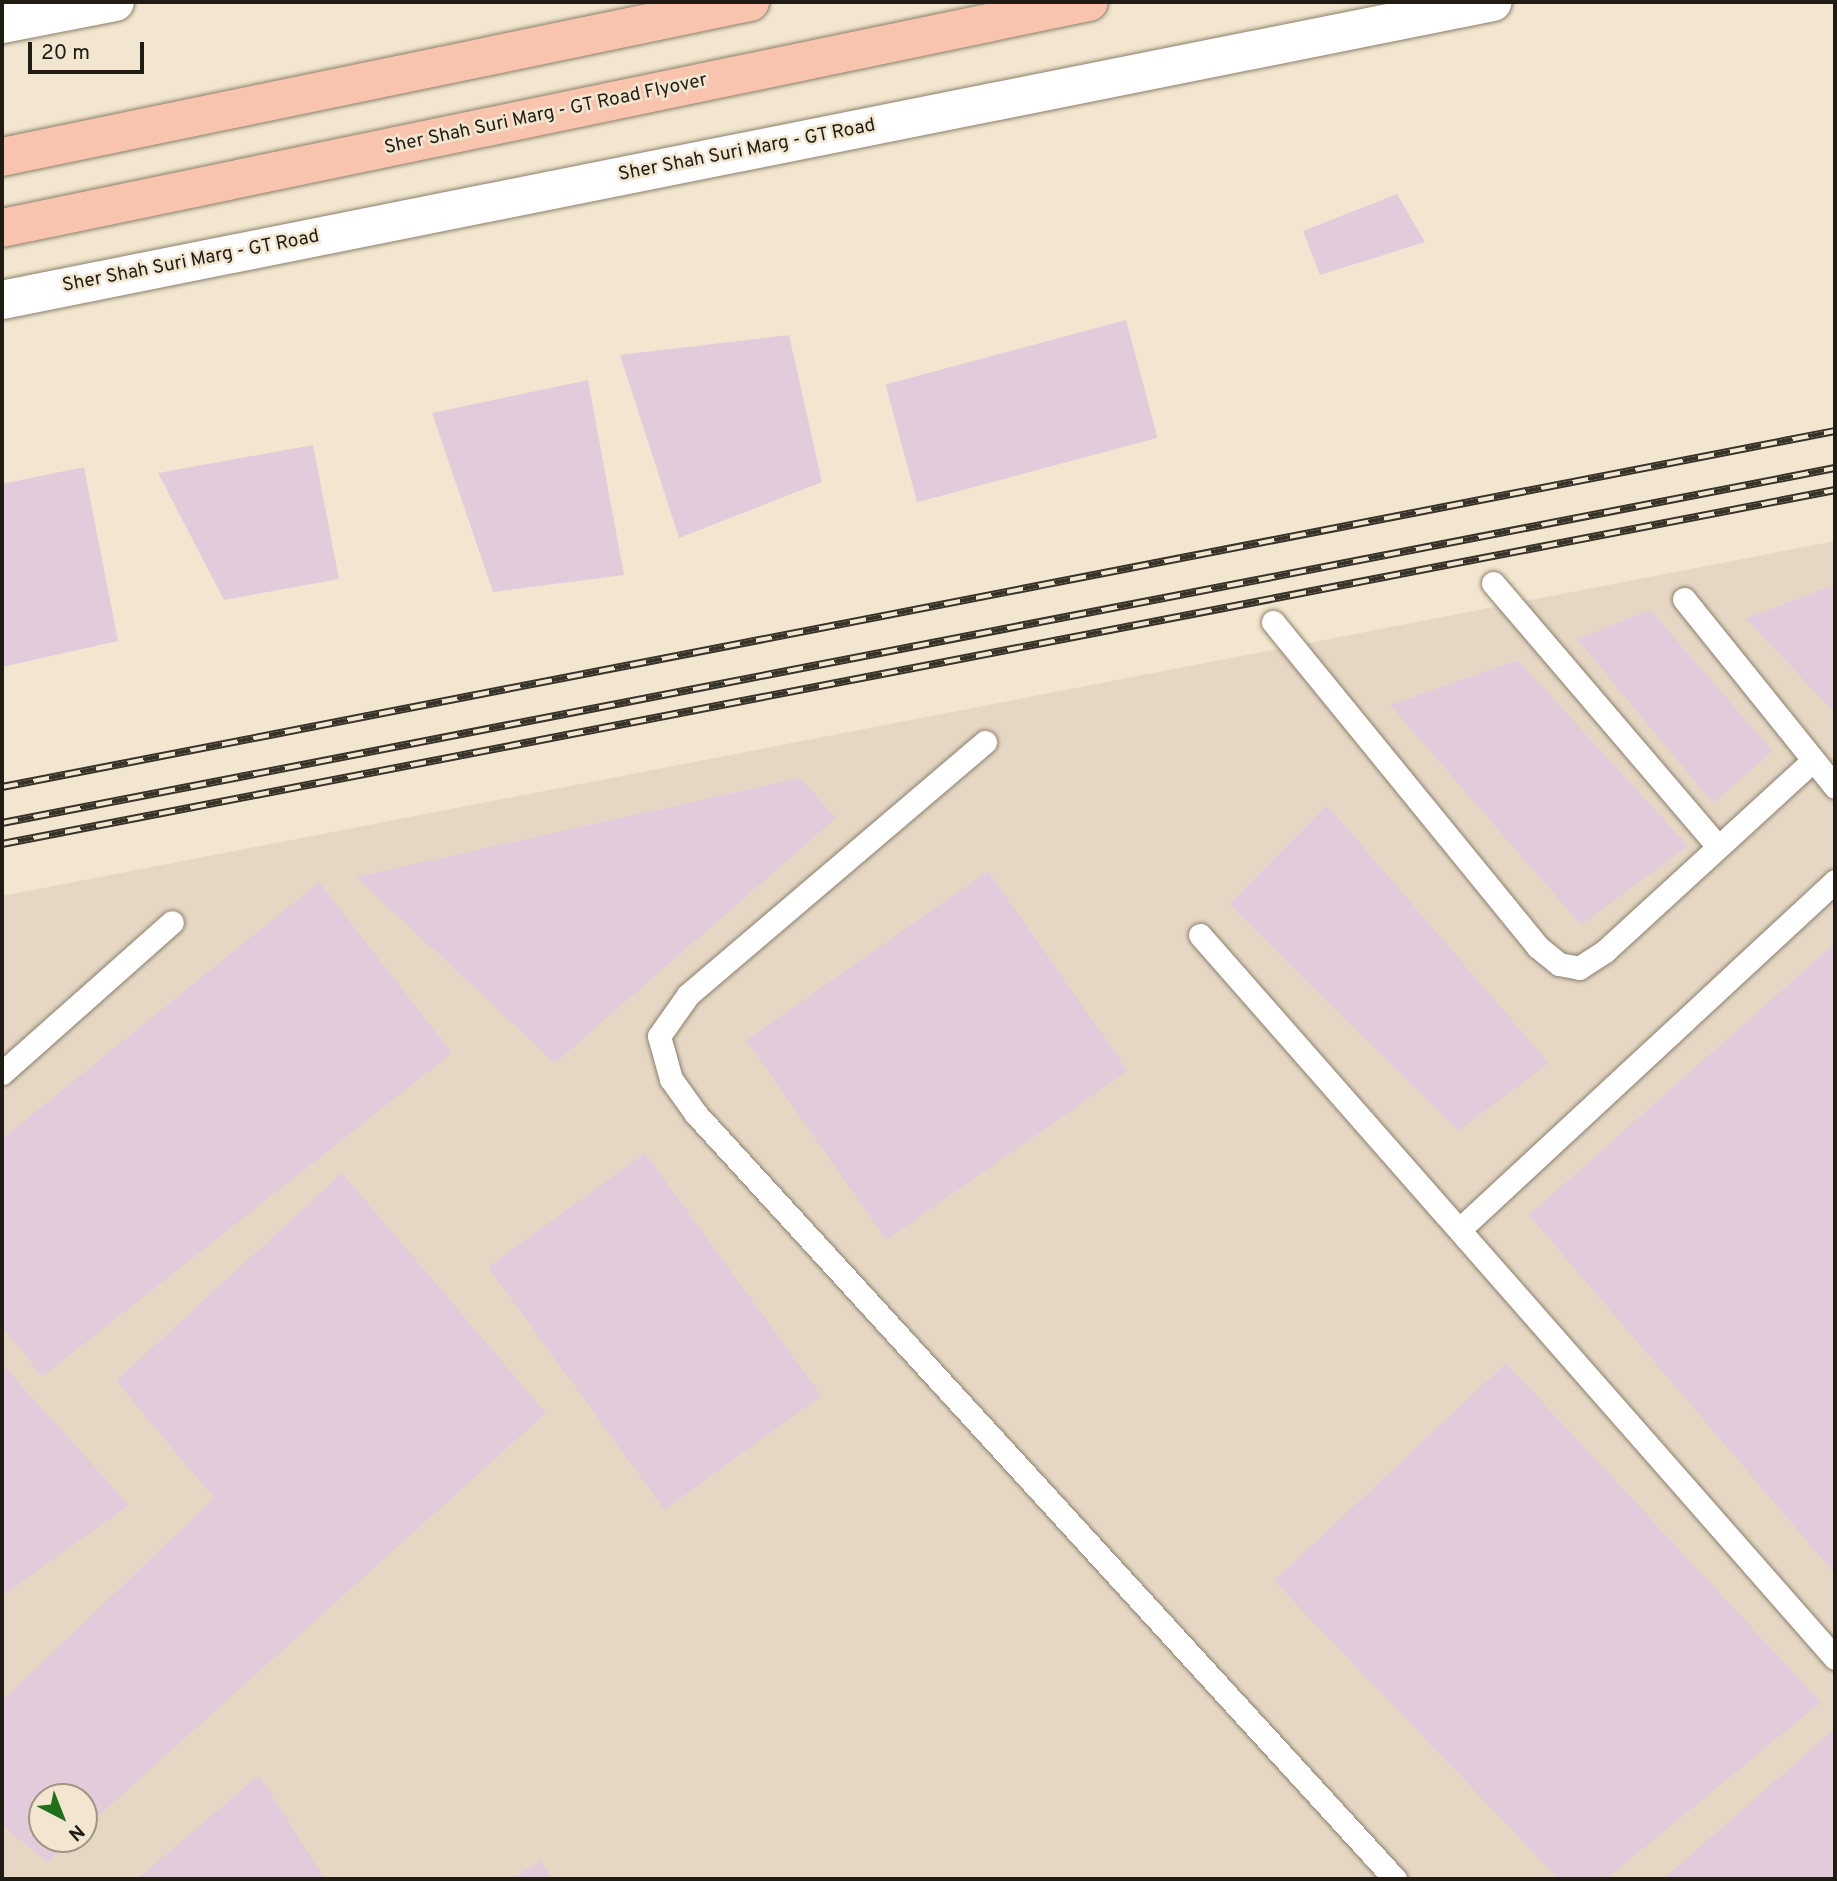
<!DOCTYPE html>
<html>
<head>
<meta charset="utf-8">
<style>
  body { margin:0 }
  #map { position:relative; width:1837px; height:1881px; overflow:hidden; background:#f3e6d0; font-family:Overpass,sans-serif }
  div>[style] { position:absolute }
  .industrial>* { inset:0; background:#e6d7c5 }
  .building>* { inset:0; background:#e2ccdb; transform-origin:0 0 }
  .roads { filter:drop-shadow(0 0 2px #8b806c) drop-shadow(0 0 2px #8b806c) }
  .lane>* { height:23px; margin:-11.5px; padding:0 11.5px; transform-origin:11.5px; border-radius:11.5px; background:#fff }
  .secondary>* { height:38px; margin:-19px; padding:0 19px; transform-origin:19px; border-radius:19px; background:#fff }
  .highway>* { height:38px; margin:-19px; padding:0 19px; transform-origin:19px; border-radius:19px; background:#f8c4ad }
  .rail>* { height:8px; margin-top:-4px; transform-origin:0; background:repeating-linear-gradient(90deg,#f3e6d0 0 16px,#383329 0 32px); box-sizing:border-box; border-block:2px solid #383329 }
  span { translate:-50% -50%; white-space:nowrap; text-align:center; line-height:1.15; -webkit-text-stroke:5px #f3e6d0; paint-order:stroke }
  .street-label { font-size:19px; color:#201c14 }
  .frame { position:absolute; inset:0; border:4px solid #201c14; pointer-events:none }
  .north { position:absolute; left:28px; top:1783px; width:70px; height:70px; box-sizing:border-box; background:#f3e6d0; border:2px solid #9f9585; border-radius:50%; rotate:138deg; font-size:19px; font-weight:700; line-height:28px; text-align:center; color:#201c14 }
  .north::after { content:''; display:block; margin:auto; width:24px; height:32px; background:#1f7018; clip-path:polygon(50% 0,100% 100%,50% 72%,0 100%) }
  .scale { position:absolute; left:28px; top:42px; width:116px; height:32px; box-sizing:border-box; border:4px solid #201c14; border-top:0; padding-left:9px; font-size:21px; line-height:24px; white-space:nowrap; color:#201c14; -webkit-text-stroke:5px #f3e6d0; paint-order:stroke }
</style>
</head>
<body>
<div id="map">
  <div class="industrial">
    <i style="clip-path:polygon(evenodd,1835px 541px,1835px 1879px,2px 1879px,2px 896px,1835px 541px,42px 1797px,84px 1797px,84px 1839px,42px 1839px,42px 1797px)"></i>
  </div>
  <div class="building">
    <i style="clip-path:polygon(1397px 194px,1425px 242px,1320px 275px,1303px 231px)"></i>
    <i style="left:1126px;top:320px;width:122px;height:249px;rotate:75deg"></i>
    <i style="clip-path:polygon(789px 335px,822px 482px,679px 538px,620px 355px)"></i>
    <i style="clip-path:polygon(588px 380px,624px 575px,493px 592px,432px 413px)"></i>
    <i style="clip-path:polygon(313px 445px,339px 579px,224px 600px,158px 473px)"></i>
    <i style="clip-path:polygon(84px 467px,118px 641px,2px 667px,2px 484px)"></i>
    <i style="clip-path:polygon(1835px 584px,1835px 713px,1746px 619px)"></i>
    <i style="clip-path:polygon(1650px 610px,1773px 751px,1713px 803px,1577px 639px)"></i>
    <i style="clip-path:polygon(1518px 660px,1688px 846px,1581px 925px,1390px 705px)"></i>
    <i style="clip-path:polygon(800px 778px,836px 818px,555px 1063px,356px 877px)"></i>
    <i style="clip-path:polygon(1327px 805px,1549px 1063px,1458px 1131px,1229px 904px)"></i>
    <i style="left:988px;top:871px;width:244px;height:295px;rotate:55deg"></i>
    <i style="clip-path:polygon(319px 882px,452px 1053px,42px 1377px,2px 1326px,2px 1139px)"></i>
    <i style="clip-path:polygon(1835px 943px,1835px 1574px,1529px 1215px)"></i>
    <i style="left:645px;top:1153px;width:300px;height:194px;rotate:54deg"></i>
    <i style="clip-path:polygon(342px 1173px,546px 1413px,84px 1829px,84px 1797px,42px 1797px,42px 1839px,73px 1839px,48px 1862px,2px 1826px,2px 1701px,214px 1498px,116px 1381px)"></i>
    <i style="clip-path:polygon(1506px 1363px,1821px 1702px,1606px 1879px,1559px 1879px,1274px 1581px)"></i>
    <i style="clip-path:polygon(2px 1364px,129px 1505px,2px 1596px)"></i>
    <i style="clip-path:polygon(1833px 1730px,1835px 1879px,1663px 1879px)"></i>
    <i style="clip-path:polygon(259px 1775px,325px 1879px,137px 1879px)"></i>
    <i style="clip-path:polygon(541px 1861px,552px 1879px,511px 1879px)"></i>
  </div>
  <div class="roads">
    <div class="lane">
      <i style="left:1493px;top:583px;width:346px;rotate:49.5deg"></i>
      <i style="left:1684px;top:599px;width:241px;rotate:51.2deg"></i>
      <i style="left:1273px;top:622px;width:419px;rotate:50.8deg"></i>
      <i style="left:1538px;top:947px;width:27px;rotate:39deg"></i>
      <i style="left:1559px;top:964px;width:20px;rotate:11deg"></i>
      <i style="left:1579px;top:968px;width:31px;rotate:-33deg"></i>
      <i style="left:1605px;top:951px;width:281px;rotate:-42.5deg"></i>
      <i style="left:985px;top:742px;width:390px;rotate:139.6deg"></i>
      <i style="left:688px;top:995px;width:50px;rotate:125.3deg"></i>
      <i style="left:659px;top:1036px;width:45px;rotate:74.4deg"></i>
      <i style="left:671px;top:1079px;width:43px;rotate:54.5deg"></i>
      <i style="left:696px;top:1114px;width:1036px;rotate:47.58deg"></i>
      <i style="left:1200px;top:935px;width:962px;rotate:48.71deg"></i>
      <i style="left:2px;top:1073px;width:227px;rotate:-41.6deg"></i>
      <i style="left:1460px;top:1229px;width:512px;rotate:-42.86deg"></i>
    </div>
    <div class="secondary">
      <i style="left:2px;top:24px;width:115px;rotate:-11deg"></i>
      <i style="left:2px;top:300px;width:1520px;rotate:-11.3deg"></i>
    </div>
    <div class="highway">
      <i style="left:2px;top:157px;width:764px;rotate:-11.71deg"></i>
      <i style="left:2px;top:228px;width:1110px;rotate:-11.75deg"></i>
    </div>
  </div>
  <div class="rail">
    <i style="left:2px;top:787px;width:1867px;rotate:-10.99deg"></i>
    <i style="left:2px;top:823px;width:1867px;rotate:-10.96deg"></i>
    <i style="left:2px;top:844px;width:1867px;rotate:-10.93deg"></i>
  </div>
  <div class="street-label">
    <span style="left:546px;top:115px;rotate:-12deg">Sher Shah Suri Marg - GT Road Flyover</span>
    <span style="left:747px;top:151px;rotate:-11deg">Sher Shah Suri Marg - GT Road</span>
    <span style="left:191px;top:262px;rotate:-11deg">Sher Shah Suri Marg - GT Road</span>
  </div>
  <div class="frame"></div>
  <div class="north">N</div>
  <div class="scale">20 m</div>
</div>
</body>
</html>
